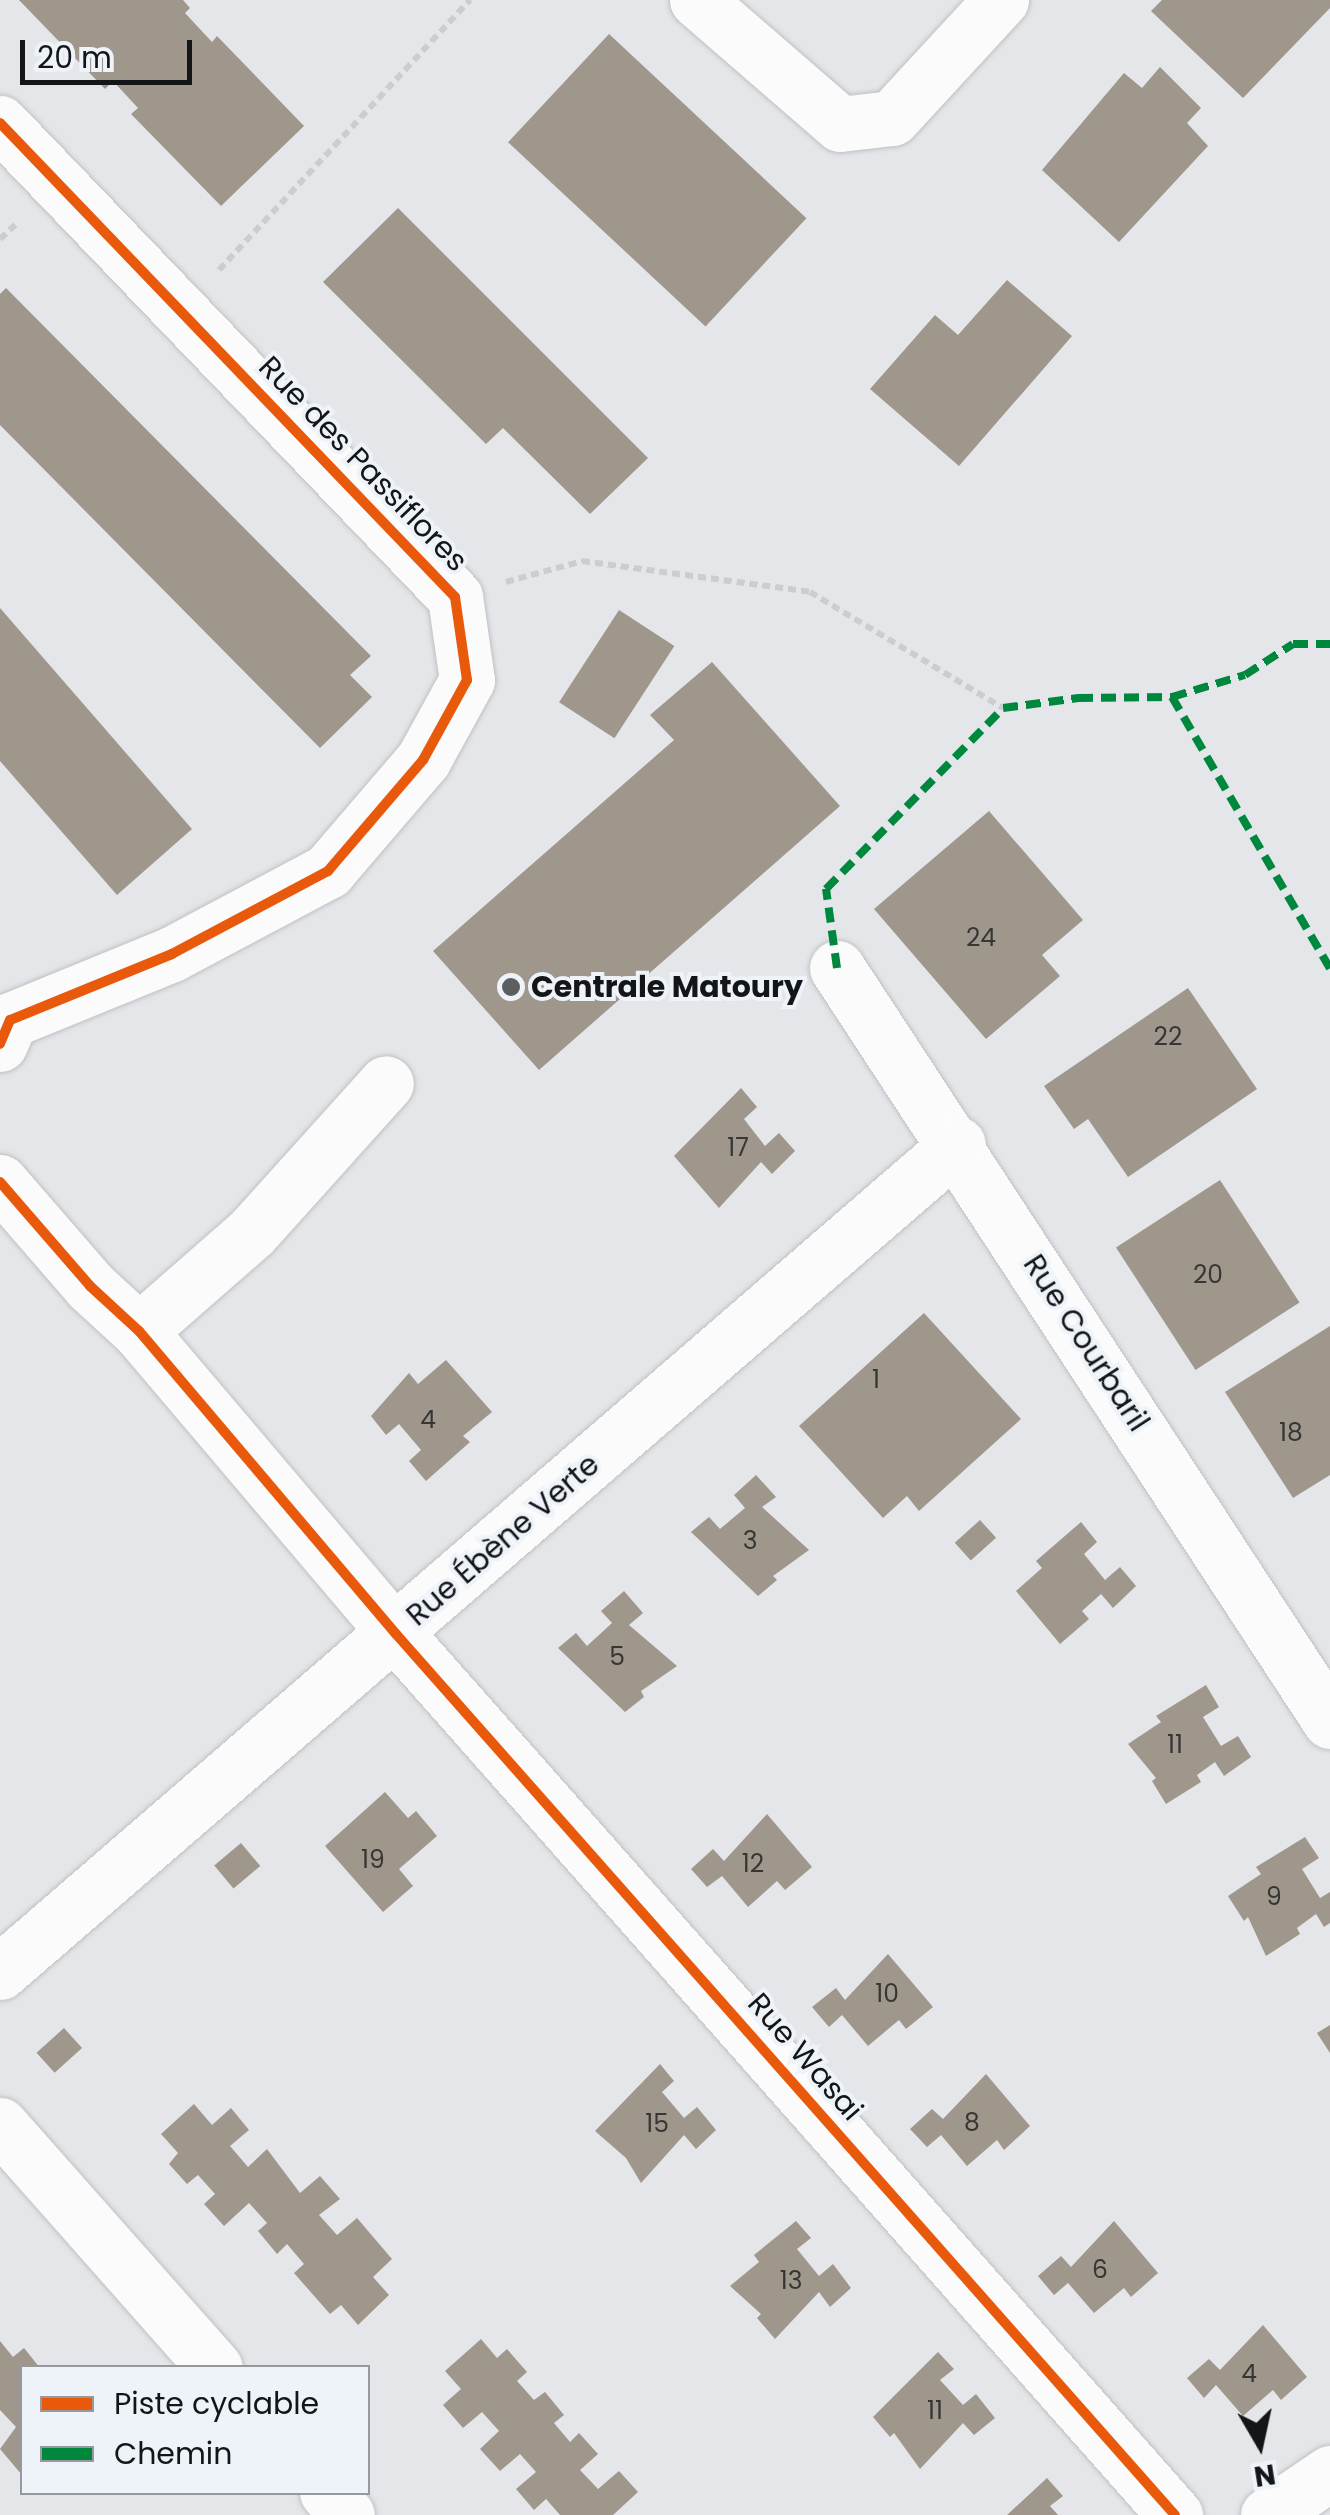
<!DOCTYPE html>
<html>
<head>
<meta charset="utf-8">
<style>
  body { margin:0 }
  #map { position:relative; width:1330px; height:2515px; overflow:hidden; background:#e4e6e9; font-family:Poppins,sans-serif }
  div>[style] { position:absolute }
  .building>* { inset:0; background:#9f978c; transform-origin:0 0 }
  .path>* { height:6px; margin-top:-3px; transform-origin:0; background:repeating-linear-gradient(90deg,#cccdce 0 8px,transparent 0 13px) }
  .roads { filter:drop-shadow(0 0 2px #bfc1c3) drop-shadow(0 0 2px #bfc1c3) }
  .minor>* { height:55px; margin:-27.5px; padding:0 27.5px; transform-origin:27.5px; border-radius:27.5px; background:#fbfbfc }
  .quiet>* { height:8px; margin-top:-4px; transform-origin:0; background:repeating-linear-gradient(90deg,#00873e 0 15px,transparent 0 23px) }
  .cycleway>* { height:10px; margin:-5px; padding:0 5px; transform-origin:5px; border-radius:5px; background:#e8590c }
  .dots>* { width:28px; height:28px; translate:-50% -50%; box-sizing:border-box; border:5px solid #eef3f9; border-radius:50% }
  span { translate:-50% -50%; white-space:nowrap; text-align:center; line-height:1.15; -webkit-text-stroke:8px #eef3f9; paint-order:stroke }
  .number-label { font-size:25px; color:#363634 }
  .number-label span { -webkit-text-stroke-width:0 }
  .street-label { font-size:30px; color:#131517 }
  .poi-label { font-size:30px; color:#131517; font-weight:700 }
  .left { translate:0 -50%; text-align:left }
  .legend { position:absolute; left:20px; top:2365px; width:350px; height:130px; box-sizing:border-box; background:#eef3f9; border:2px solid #969a9f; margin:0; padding:12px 18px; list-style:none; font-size:30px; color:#131517 }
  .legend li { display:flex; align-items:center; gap:20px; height:50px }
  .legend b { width:50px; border:2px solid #969a9f }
  .north { position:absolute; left:1210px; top:2395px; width:100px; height:100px; -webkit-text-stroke:8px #eef3f9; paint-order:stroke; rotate:171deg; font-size:28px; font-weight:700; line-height:40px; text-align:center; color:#131517 }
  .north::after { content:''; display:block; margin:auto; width:35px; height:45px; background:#131517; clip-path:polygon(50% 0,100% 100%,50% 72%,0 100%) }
  .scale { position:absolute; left:20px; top:40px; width:172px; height:45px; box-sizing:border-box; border:5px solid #131517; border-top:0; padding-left:12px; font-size:30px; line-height:35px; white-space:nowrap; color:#131517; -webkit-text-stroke:8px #eef3f9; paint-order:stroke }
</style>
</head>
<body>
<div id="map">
  <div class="building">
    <i style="clip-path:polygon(19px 0,183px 0,190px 8px,185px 13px,212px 42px,217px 36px,304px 126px,221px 206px,131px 114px,138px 108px,113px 81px,105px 89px)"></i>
    <i style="clip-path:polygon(1162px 0,1330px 0,1330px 8px,1243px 98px,1151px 11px)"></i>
    <i style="left:609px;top:34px;width:270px;height:148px;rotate:43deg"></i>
    <i style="clip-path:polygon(1160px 67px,1201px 108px,1187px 123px,1208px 146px,1119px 242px,1042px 170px,1124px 73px,1142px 88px)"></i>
    <i style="clip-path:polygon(398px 208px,648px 458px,590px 514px,503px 428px,486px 444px,323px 282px)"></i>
    <i style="clip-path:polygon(1007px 280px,1072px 336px,959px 466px,870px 389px,935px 315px,958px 335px)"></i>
    <i style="clip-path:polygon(6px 288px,371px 656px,350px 675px,372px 697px,320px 748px,0 425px,0 294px)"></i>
    <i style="clip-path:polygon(0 608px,192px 829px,117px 895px,0 761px)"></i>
    <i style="left:619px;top:610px;width:66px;height:110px;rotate:33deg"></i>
    <i style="clip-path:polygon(712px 662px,840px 806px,539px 1070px,433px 951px,674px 740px,650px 715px)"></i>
    <i style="clip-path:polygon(989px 811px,1083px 920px,1042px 955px,1060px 976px,986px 1039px,874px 909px)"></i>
    <i style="clip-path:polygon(1188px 988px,1257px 1089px,1128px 1177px,1088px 1119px,1074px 1129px,1044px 1086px)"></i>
    <i style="clip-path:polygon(741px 1088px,757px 1107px,744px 1119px,765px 1146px,779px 1133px,795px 1151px,772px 1174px,761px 1162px,719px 1208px,674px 1156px)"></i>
    <i style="left:1220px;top:1180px;width:146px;height:124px;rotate:57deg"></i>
    <i style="clip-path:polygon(924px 1313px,1021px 1419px,919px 1511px,907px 1496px,883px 1518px,799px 1426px)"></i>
    <i style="clip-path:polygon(1330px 1326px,1330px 1475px,1293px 1498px,1225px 1392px)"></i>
    <i style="clip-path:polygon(446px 1360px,492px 1412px,463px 1436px,470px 1442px,426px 1481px,409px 1461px,421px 1450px,399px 1424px,386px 1435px,371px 1416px,409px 1373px,418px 1384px)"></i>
    <i style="clip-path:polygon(756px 1475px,776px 1497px,762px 1507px,809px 1550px,773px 1576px,777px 1580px,758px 1596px,691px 1532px,709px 1517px,720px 1529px,745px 1508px,734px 1495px)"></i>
    <i style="left:980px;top:1520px;width:24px;height:34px;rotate:48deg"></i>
    <i style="clip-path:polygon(1081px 1522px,1097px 1542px,1084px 1554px,1105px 1580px,1120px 1567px,1136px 1586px,1113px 1608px,1101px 1594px,1082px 1611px,1089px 1619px,1060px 1644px,1016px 1591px,1042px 1568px,1036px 1561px)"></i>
    <i style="clip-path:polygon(624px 1591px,643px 1613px,629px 1625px,677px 1666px,641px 1691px,644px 1697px,625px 1712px,558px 1648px,576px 1633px,587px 1646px,612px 1623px,601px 1611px)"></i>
    <i style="clip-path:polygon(1206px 1685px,1219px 1707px,1203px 1717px,1221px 1746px,1238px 1736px,1251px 1757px,1224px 1776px,1215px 1762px,1197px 1775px,1201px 1782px,1166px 1804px,1152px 1781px,1156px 1778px,1128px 1744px,1161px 1722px,1156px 1716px)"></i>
    <i style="clip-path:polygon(385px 1792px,408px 1818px,416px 1811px,437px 1836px,399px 1869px,413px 1886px,383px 1912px,325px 1846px)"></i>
    <i style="clip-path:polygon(767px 1814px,812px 1867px,785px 1890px,777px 1881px,748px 1907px,722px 1876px,707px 1887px,691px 1869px,713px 1849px,724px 1861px)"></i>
    <i style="clip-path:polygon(1305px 1837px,1319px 1858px,1302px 1869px,1320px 1898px,1330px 1892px,1330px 1923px,1324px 1927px,1316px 1914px,1297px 1928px,1300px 1934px,1266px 1956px,1248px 1917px,1244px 1921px,1228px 1896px,1261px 1874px,1256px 1867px)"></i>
    <i style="left:241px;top:1843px;width:30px;height:35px;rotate:50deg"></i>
    <i style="clip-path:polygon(888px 1954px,933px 2007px,906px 2029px,899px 2020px,868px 2046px,842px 2015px,829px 2027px,812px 2007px,836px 1988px,845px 2000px)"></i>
    <i style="clip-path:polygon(1330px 2025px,1330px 2053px,1317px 2033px)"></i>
    <i style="left:64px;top:2028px;width:27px;height:37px;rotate:48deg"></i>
    <i style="clip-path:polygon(660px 2064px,674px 2081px,662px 2092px,684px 2118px,697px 2107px,716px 2130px,696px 2149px,684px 2135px,641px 2183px,626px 2158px,595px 2131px)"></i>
    <i style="clip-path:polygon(986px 2074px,1030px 2126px,1004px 2150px,997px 2140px,967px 2166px,941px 2135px,927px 2147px,910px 2129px,932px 2109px,943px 2119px)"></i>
    <i style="clip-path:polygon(194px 2104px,212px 2125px,231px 2108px,249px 2130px,230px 2146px,248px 2167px,267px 2149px,300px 2193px,320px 2176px,340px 2199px,319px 2215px,337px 2235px,357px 2218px,392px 2259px,373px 2277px,389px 2295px,358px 2325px,341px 2305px,330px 2314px,294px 2273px,304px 2264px,287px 2244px,277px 2254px,258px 2231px,267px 2223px,249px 2203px,224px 2226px,204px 2204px,215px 2194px,198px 2175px,187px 2184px,169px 2164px,178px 2153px,161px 2134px)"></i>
    <i style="clip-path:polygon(796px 2221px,811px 2238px,797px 2249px,819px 2276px,833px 2264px,851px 2288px,830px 2307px,819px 2292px,775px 2339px,757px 2318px,761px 2314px,730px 2286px,759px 2262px,754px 2255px)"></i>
    <i style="clip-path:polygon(1114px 2221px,1158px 2273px,1131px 2297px,1124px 2288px,1094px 2313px,1068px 2283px,1054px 2295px,1038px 2276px,1061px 2256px,1071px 2267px)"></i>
    <i style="clip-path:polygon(1263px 2325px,1307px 2377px,1281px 2400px,1273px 2390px,1243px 2416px,1216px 2385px,1204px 2398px,1187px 2378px,1209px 2359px,1220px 2370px)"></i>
    <i style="clip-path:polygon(481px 2339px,497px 2358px,507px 2349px,527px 2372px,517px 2381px,534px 2400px,545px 2392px,564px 2415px,554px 2423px,570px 2442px,579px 2433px,598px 2454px,580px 2470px,598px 2489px,619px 2471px,638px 2492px,613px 2515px,560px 2515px,546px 2499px,534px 2510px,516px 2489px,536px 2472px,520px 2454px,500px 2471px,480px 2449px,499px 2431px,482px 2412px,463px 2428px,443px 2405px,461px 2389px,445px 2371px)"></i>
    <i style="clip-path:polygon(0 2341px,13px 2357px,24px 2348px,40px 2368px,22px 2368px,22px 2475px,0 2449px,16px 2427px,0 2410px)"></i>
    <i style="clip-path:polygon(938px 2352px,954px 2369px,940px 2380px,963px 2405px,976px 2394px,995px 2418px,974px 2435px,963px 2423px,920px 2469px,894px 2433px,890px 2437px,873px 2417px)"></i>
    <i style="clip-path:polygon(1047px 2478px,1063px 2496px,1050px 2506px,1058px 2515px,1007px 2515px)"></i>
  </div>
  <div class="path">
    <i style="left:0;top:239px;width:25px;rotate:-43deg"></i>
    <i style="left:219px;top:270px;width:369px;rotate:-47.1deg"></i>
    <i style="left:506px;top:582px;width:79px;rotate:-15.4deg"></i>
    <i style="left:582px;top:561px;width:230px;rotate:7.7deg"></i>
    <i style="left:810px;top:592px;width:225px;rotate:31deg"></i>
  </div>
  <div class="roads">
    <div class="minor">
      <i style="left:697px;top:0;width:189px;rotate:40.9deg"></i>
      <i style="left:840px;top:124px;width:52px;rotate:-6.6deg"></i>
      <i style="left:892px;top:118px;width:161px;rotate:-47.3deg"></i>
      <i style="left:0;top:123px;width:657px;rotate:46.17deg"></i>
      <i style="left:455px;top:597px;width:84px;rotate:81.8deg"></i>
      <i style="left:467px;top:680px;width:91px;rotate:118.8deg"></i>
      <i style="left:423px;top:760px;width:146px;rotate:130.6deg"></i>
      <i style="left:328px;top:871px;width:177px;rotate:152deg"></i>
      <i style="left:172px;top:954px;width:175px;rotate:157.8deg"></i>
      <i style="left:10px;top:1020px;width:26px;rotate:113deg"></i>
      <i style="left:837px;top:968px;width:900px;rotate:56.79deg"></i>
      <i style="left:0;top:1182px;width:138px;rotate:49.1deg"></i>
      <i style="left:90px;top:1286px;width:67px;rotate:42.6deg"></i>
      <i style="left:139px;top:1331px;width:397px;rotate:49.7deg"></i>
      <i style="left:396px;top:1634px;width:1176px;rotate:48.52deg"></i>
      <i style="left:139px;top:1331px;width:150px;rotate:-41.2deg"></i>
      <i style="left:252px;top:1232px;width:200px;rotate:-48deg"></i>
      <i style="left:0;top:1972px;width:1266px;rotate:-40.84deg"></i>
      <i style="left:0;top:2125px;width:324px;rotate:48.5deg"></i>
      <i style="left:327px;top:2492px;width:30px;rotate:49deg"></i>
      <i style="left:1268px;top:2515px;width:75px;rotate:-34.1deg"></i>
    </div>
  </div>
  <div class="quiet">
    <i style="left:1172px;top:697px;width:76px;rotate:-16.8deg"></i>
    <i style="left:1245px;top:675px;width:57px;rotate:-32.9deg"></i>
    <i style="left:1293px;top:644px;width:37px"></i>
    <i style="left:837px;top:968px;width:80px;rotate:-97.9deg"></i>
    <i style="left:826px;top:889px;width:253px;rotate:-45.6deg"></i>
    <i style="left:1003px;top:708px;width:76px;rotate:-7.6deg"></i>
    <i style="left:1078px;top:698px;width:94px;rotate:-0.6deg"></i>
    <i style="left:1172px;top:697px;width:315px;rotate:59.8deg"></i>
  </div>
  <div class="cycleway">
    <i style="left:0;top:123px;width:657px;rotate:46.17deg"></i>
    <i style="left:455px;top:597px;width:84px;rotate:81.8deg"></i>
    <i style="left:467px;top:680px;width:91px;rotate:118.8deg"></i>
    <i style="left:423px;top:760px;width:146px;rotate:130.6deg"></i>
    <i style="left:328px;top:871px;width:177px;rotate:152deg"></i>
    <i style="left:172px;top:954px;width:175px;rotate:157.8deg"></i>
    <i style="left:10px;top:1020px;width:26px;rotate:113deg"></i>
    <i style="left:0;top:1182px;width:138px;rotate:49.1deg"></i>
    <i style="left:90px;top:1286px;width:67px;rotate:42.6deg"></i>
    <i style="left:139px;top:1331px;width:397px;rotate:49.7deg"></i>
    <i style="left:396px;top:1634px;width:1176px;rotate:48.52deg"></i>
  </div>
  <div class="dots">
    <i style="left:511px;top:987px;background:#5c5e60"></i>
  </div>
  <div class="number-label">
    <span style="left:981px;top:938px">24</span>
    <span style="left:1168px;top:1037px">22</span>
    <span style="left:738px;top:1148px">17</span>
    <span style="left:1208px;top:1275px">20</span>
    <span style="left:876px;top:1380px">1</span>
    <span style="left:428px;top:1420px">4</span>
    <span style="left:1291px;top:1433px">18</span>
    <span style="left:750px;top:1541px">3</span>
    <span style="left:617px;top:1657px">5</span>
    <span style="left:1175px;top:1745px">11</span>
    <span style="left:373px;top:1860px">19</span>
    <span style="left:753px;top:1864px">12</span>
    <span style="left:1274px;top:1897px">9</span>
    <span style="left:887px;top:1994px">10</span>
    <span style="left:972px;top:2123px">8</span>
    <span style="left:657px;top:2124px">15</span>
    <span style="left:1100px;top:2270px">6</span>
    <span style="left:791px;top:2281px">13</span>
    <span style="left:1249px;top:2374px">4</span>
    <span style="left:935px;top:2411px">11</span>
  </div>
  <div class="street-label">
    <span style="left:363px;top:464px;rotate:46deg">Rue des Passiflores</span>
    <span style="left:1086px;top:1343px;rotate:57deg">Rue Courbaril</span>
    <span style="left:503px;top:1540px;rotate:-41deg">Rue Ébène Verte</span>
    <span style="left:805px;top:2057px;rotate:49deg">Rue Wasai</span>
  </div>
  <div class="poi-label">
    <span class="left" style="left:531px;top:987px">Centrale Matoury</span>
  </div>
  <ul class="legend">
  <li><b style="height:12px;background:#e8590c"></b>Piste cyclable</li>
  <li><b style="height:12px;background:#00873e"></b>Chemin</li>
  </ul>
  <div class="north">N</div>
  <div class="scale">20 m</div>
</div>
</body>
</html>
